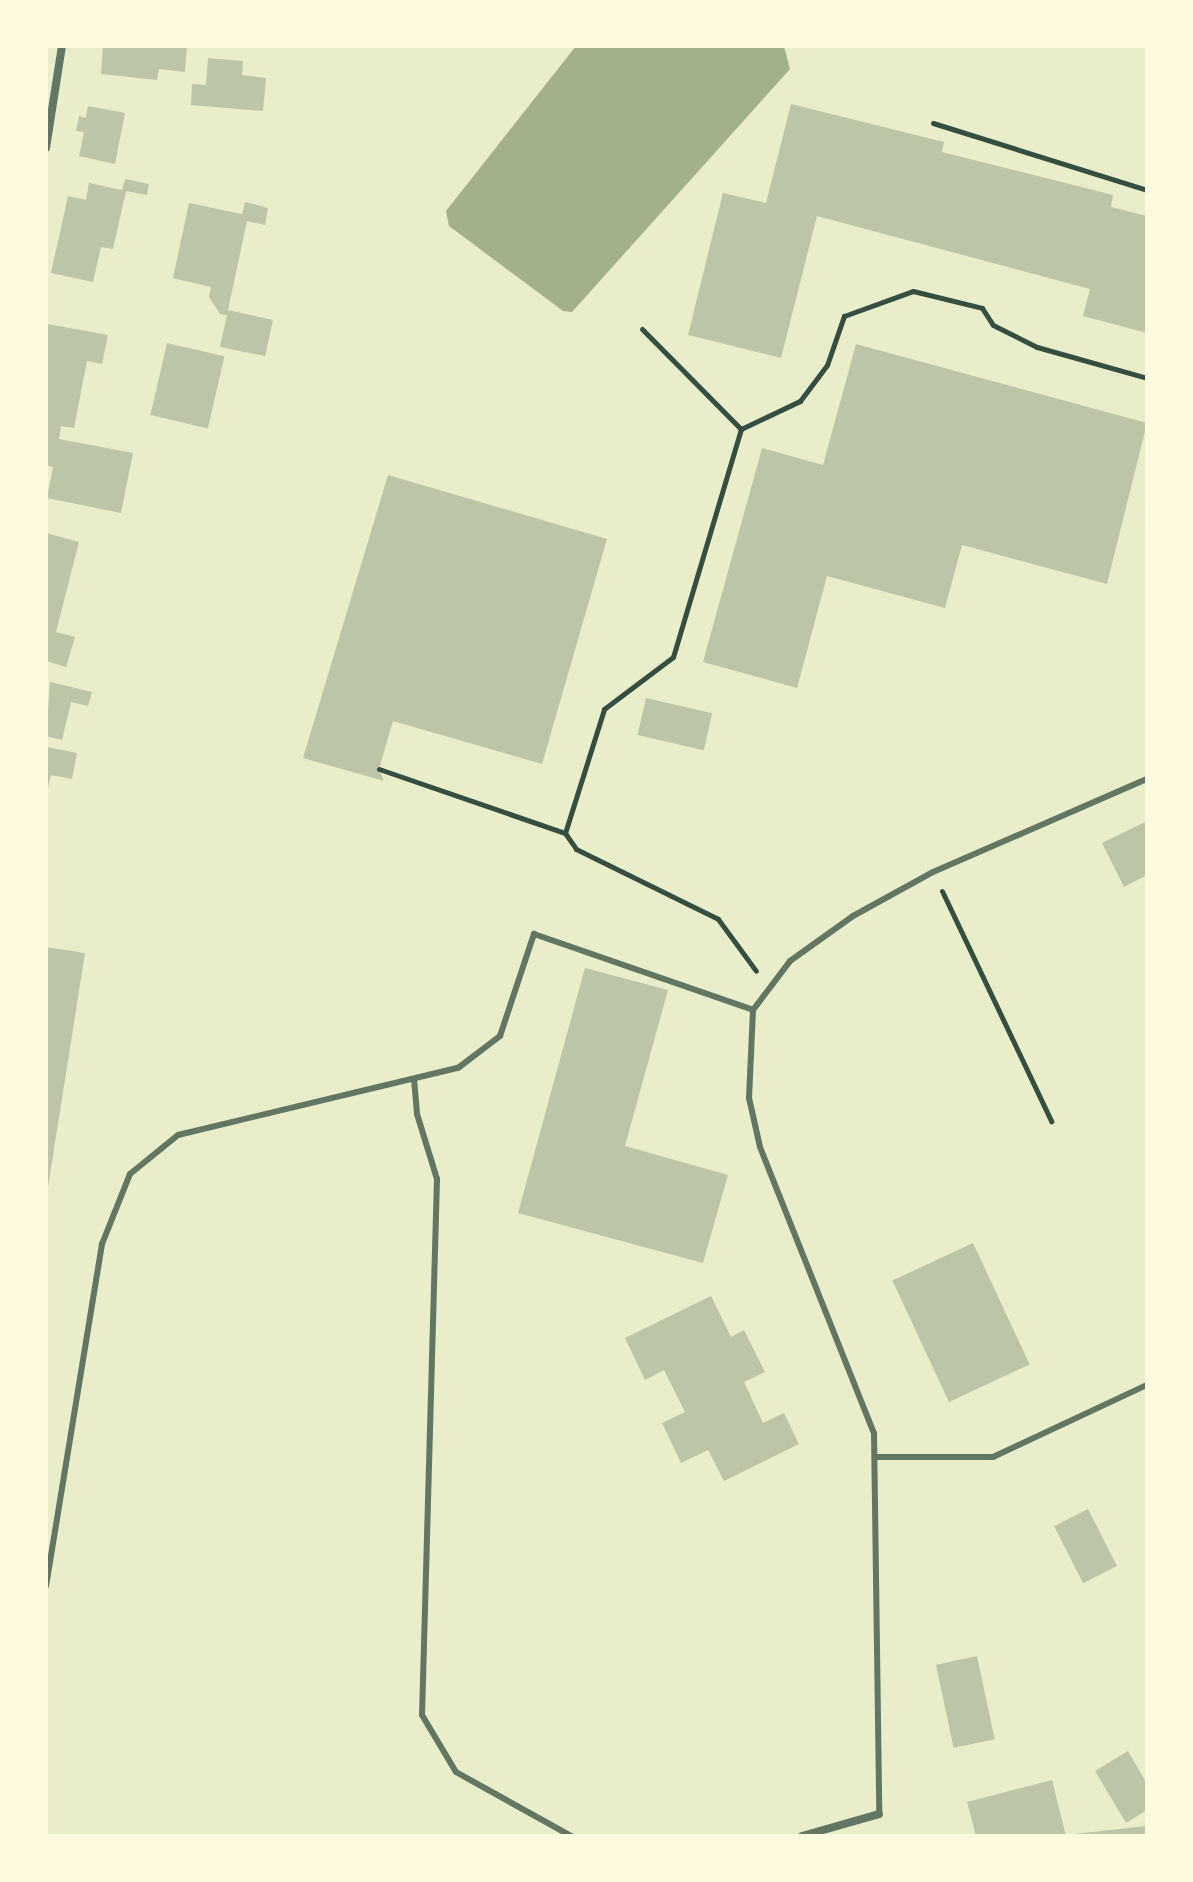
<!DOCTYPE html>
<html>
<head>
<meta charset="utf-8">
<style>
  body { margin:0 }
  #map { position:relative; width:1193px; height:1882px; overflow:hidden; background:#e9edc9; font-family:"Source Sans 3",sans-serif }
  div>[style] { position:absolute }
  .water>* { inset:0; background:#a3b18a }
  .building>* { inset:0; background:#bcc5a7; transform-origin:0 0 }
  .path>* { height:5px; margin:-2.5px; padding:0 2.5px; transform-origin:2.5px; border-radius:2.5px; background:#344e41 }
  .service>* { height:6px; margin:-3px; padding:0 3px; transform-origin:3px; border-radius:3px; background:#617663 }
  .minor>* { height:8px; margin:-4px; padding:0 4px; transform-origin:4px; border-radius:4px; background:#617663 }
  span { translate:-50% -50%; white-space:nowrap; text-align:center; line-height:1.15; -webkit-text-stroke:8px #fefae0; paint-order:stroke }
  .frame { position:absolute; inset:0; border:48px solid #fefae0; pointer-events:none }
</style>
</head>
<body>
<div id="map">
  <div class="water">
    <i style="clip-path:polygon(576px 46px,784px 46px,790px 69px,572px 312px,563px 311px,449px 226px,446px 211px)"></i>
  </div>
  <div class="building">
    <i style="clip-path:polygon(103px 46px,187px 46px,185px 72px,159px 69px,157px 80px,101px 74px)"></i>
    <i style="clip-path:polygon(208px 58px,243px 61px,242px 75px,266px 78px,263px 111px,191px 105px,192px 84px,206px 85px)"></i>
    <i style="clip-path:polygon(791px 104px,944px 142px,942px 152px,1113px 195px,1111px 207px,1147px 216px,1147px 333px,1083px 316px,1090px 289px,817px 216px,781px 358px,688px 335px,723px 193px,766px 203px)"></i>
    <i style="clip-path:polygon(88px 106px,125px 113px,115px 164px,79px 156px,84px 132px,76px 131px,79px 116px,86px 118px)"></i>
    <i style="clip-path:polygon(125px 179px,149px 184px,147px 195px,126px 191px,113px 249px,101px 247px,93px 282px,51px 273px,68px 196px,86px 200px,89px 183px,122px 190px)"></i>
    <i style="clip-path:polygon(245px 202px,268px 208px,265px 225px,247px 221px,228px 310px,273px 320px,265px 356px,220px 347px,227px 315px,220px 314px,209px 297px,211px 287px,173px 278px,189px 203px,242px 214px)"></i>
    <i style="clip-path:polygon(47px 324px,108px 335px,102px 364px,87px 361px,74px 428px,61px 426px,59px 439px,133px 453px,121px 513px,47px 498px,53px 467px,46px 465px)"></i>
    <i style="left:167px;top:343px;width:59px;height:74px;rotate:13deg"></i>
    <i style="clip-path:polygon(856px 344px,1147px 423px,1107px 584px,962px 545px,945px 608px,827px 576px,797px 688px,703px 662px,762px 448px,823px 465px)"></i>
    <i style="clip-path:polygon(388px 475px,607px 539px,542px 764px,393px 721px,379px 769px,384px 781px,303px 758px)"></i>
    <i style="clip-path:polygon(46px 533px,79px 542px,56px 632px,75px 637px,66px 667px,46px 661px)"></i>
    <i style="clip-path:polygon(50px 682px,92px 692px,88px 706px,71px 702px,62px 740px,46px 736px)"></i>
    <i style="left:646px;top:698px;width:68px;height:38px;rotate:13deg"></i>
    <i style="clip-path:polygon(47px 747px,77px 753px,72px 779px,51px 775px,47px 792px)"></i>
    <i style="clip-path:polygon(1147px 821px,1147px 875px,1124px 887px,1102px 843px)"></i>
    <i style="clip-path:polygon(46px 947px,85px 953px,48px 1187px,46px 1187px)"></i>
    <i style="clip-path:polygon(585px 968px,668px 990px,625px 1146px,728px 1175px,703px 1263px,518px 1213px)"></i>
    <i style="left:973px;top:1243px;width:134px;height:89px;rotate:65deg"></i>
    <i style="clip-path:polygon(711px 1296px,731px 1337px,744px 1330px,765px 1372px,744px 1382px,763px 1423px,784px 1413px,799px 1444px,724px 1481px,708px 1450px,681px 1463px,662px 1423px,685px 1412px,664px 1370px,645px 1380px,625px 1338px)"></i>
    <i style="left:1088px;top:1509px;width:64px;height:38px;rotate:63deg"></i>
    <i style="left:977px;top:1656px;width:85px;height:42px;rotate:78deg"></i>
    <i style="clip-path:polygon(1128px 1751px,1147px 1784px,1147px 1810px,1126px 1823px,1095px 1771px)"></i>
    <i style="clip-path:polygon(1052px 1780px,1066px 1836px,976px 1836px,967px 1802px)"></i>
    <i style="clip-path:polygon(1147px 1826px,1147px 1836px,1074px 1836px,1074px 1834px)"></i>
  </div>
  <div class="path">
    <i style="left:933px;top:123px;width:224px;rotate:17.4deg"></i>
    <i style="left:642px;top:329px;width:141px;rotate:45.3deg"></i>
    <i style="left:379px;top:769px;width:197px;rotate:19deg"></i>
    <i style="left:565px;top:833px;width:130px;rotate:-72.5deg"></i>
    <i style="left:604px;top:709px;width:86px;rotate:-37deg"></i>
    <i style="left:673px;top:657px;width:238px;rotate:-73.4deg"></i>
    <i style="left:741px;top:429px;width:65px;rotate:-25.4deg"></i>
    <i style="left:800px;top:401px;width:45px;rotate:-53.1deg"></i>
    <i style="left:827px;top:365px;width:52px;rotate:-70.9deg"></i>
    <i style="left:844px;top:316px;width:73px;rotate:-19.9deg"></i>
    <i style="left:913px;top:291px;width:71px;rotate:13.8deg"></i>
    <i style="left:982px;top:308px;width:20px;rotate:57deg"></i>
    <i style="left:993px;top:325px;width:49px;rotate:26.6deg"></i>
    <i style="left:1037px;top:347px;width:114px;rotate:15.7deg"></i>
    <i style="left:565px;top:833px;width:19px;rotate:55deg"></i>
    <i style="left:576px;top:849px;width:158px;rotate:26.2deg"></i>
    <i style="left:718px;top:919px;width:64px;rotate:53.8deg"></i>
    <i style="left:942px;top:891px;width:255px;rotate:64.6deg"></i>
  </div>
  <div class="service">
    <i style="left:753px;top:1010px;width:61px;rotate:-52.9deg"></i>
    <i style="left:790px;top:961px;width:77px;rotate:-35.5deg"></i>
    <i style="left:853px;top:916px;width:91px;rotate:-28.8deg"></i>
    <i style="left:933px;top:872px;width:233px;rotate:-23.5deg"></i>
    <i style="left:414px;top:1079px;width:35px;rotate:85deg"></i>
    <i style="left:417px;top:1114px;width:68px;rotate:72.9deg"></i>
    <i style="left:437px;top:1179px;width:536px;rotate:91.6deg"></i>
    <i style="left:422px;top:1715px;width:66px;rotate:59.2deg"></i>
    <i style="left:456px;top:1772px;width:132px;rotate:29.1deg"></i>
    <i style="left:876px;top:1457px;width:117px"></i>
    <i style="left:993px;top:1457px;width:170px;rotate:-25.1deg"></i>
    <i style="left:46px;top:1586px;width:347px;rotate:-80.7deg"></i>
    <i style="left:102px;top:1244px;width:75px;rotate:-68.2deg"></i>
    <i style="left:130px;top:1174px;width:62px;rotate:-39.1deg"></i>
    <i style="left:178px;top:1135px;width:288px;rotate:-13.5deg"></i>
    <i style="left:458px;top:1068px;width:53px;rotate:-37.3deg"></i>
    <i style="left:500px;top:1036px;width:108px;rotate:-71.6deg"></i>
    <i style="left:534px;top:934px;width:232px;rotate:19.1deg"></i>
    <i style="left:753px;top:1010px;width:88px;rotate:92.6deg"></i>
    <i style="left:749px;top:1098px;width:50px;rotate:77.3deg"></i>
    <i style="left:760px;top:1147px;width:308px;rotate:68.3deg"></i>
    <i style="left:874px;top:1433px;width:381px;rotate:89.2deg"></i>
  </div>
  <div class="minor">
    <i style="left:46px;top:148px;width:103px;rotate:-81.1deg"></i>
    <i style="left:802px;top:1836px;width:80px;rotate:-15.9deg"></i>
  </div>
  <div class="frame"></div>
</div>
</body>
</html>
